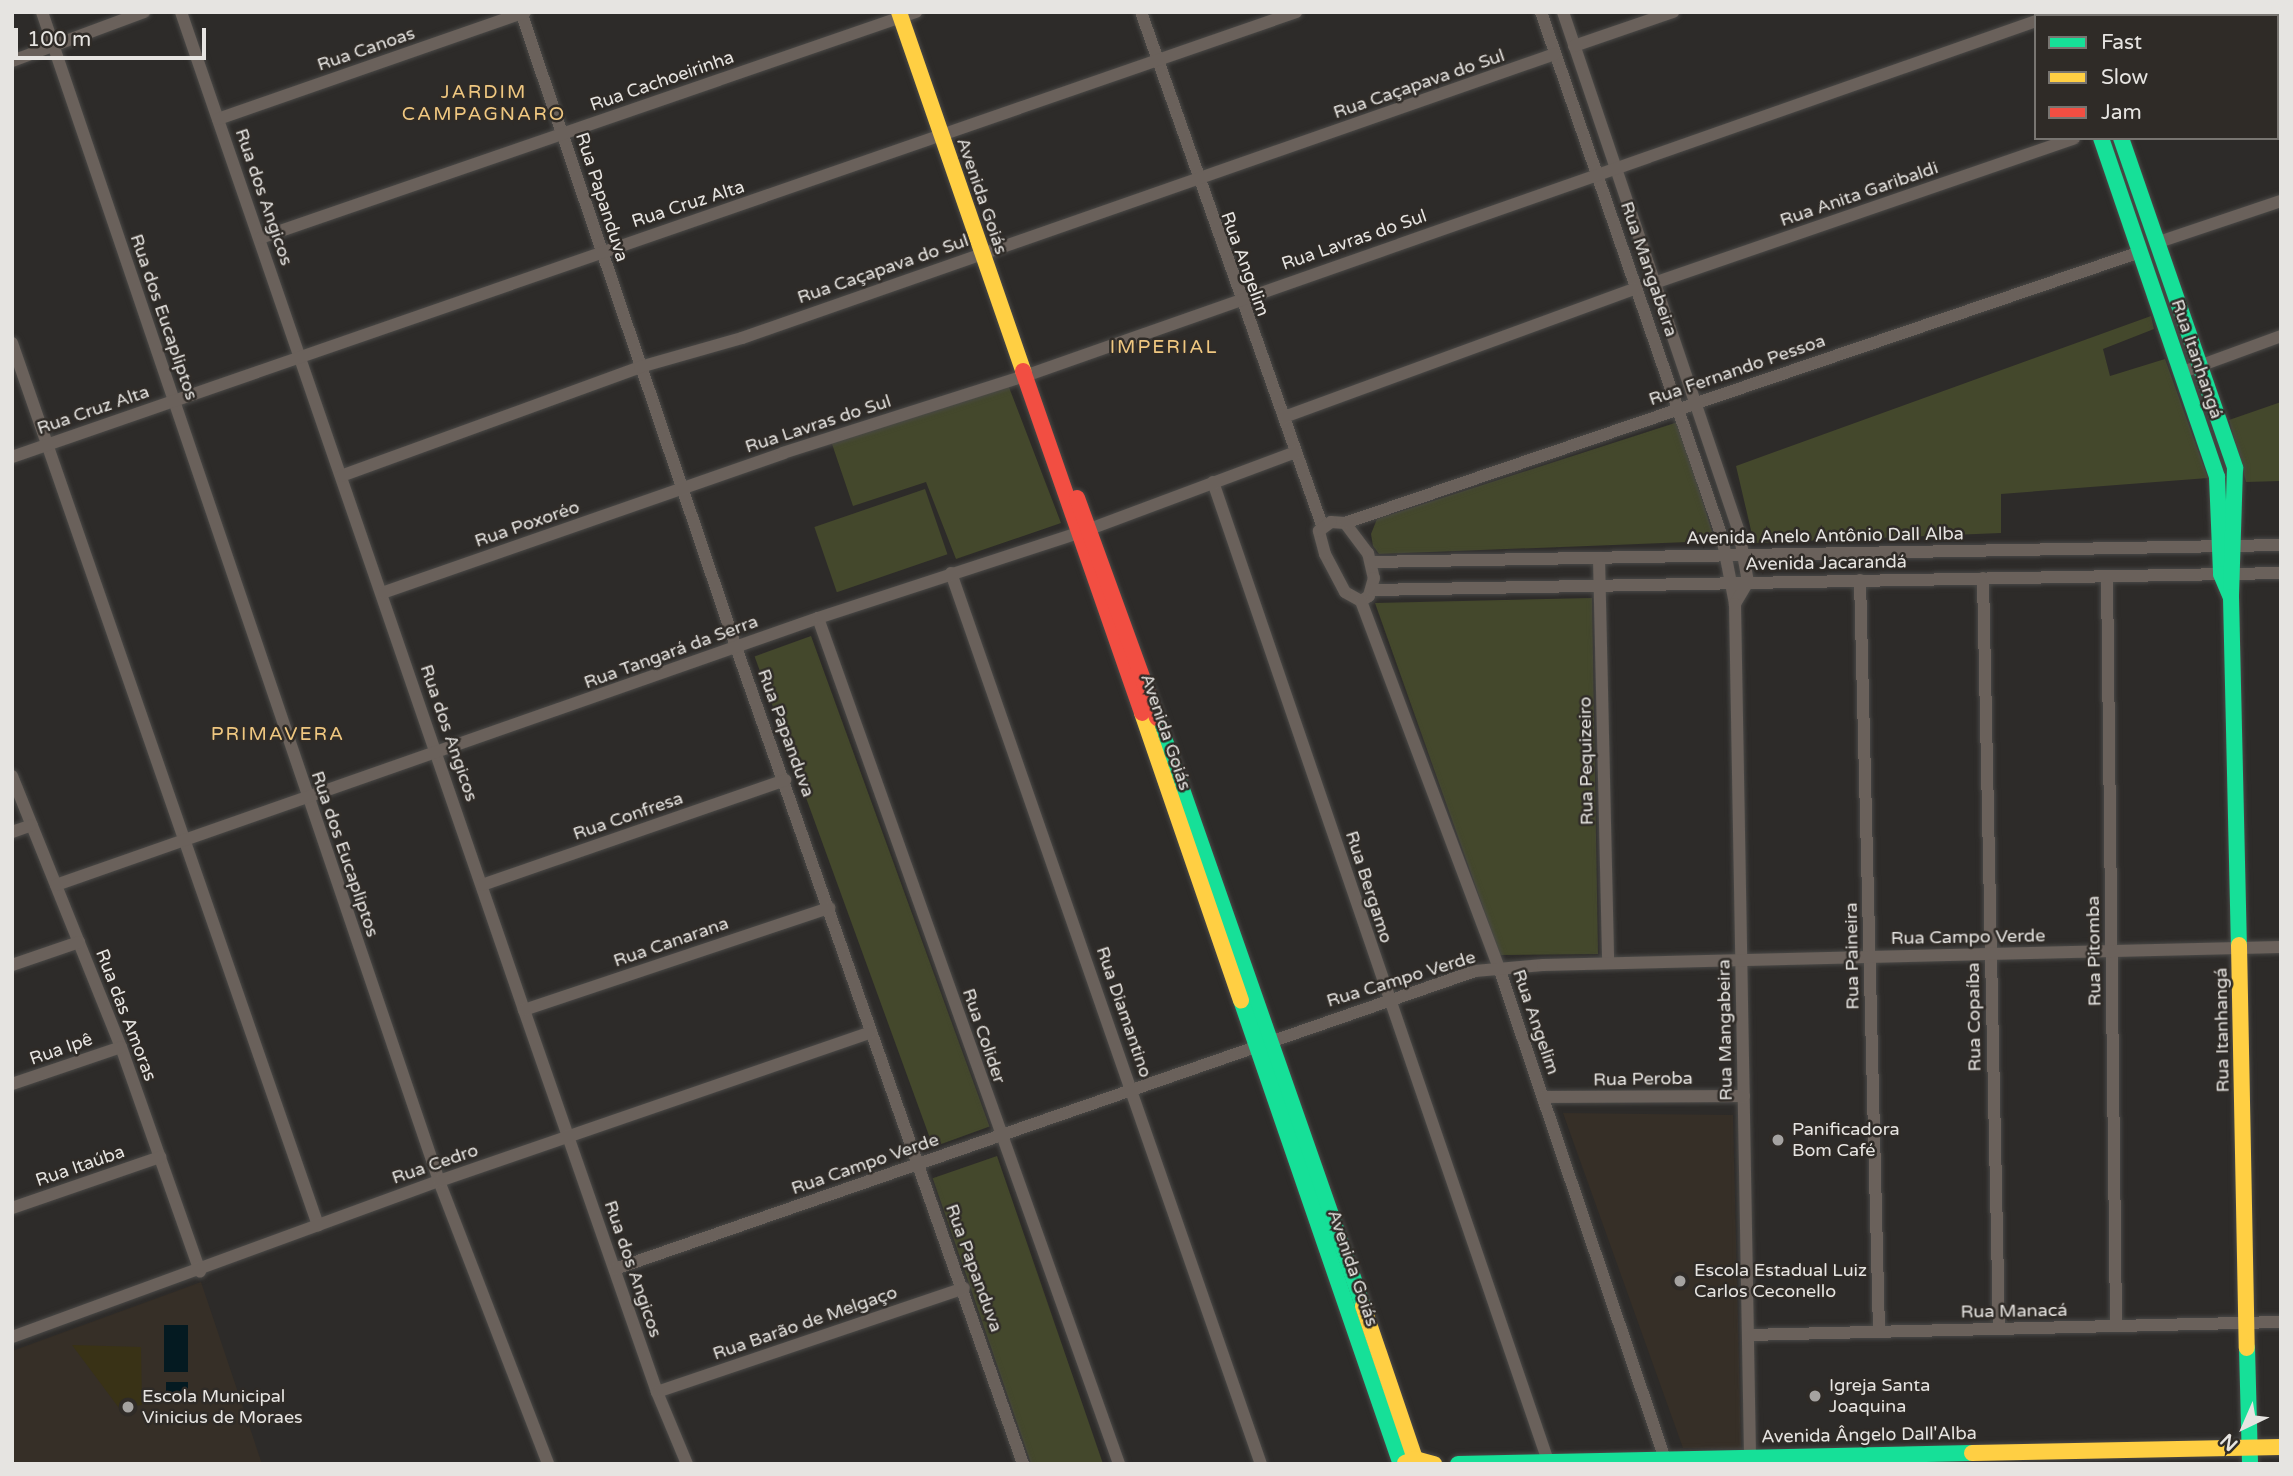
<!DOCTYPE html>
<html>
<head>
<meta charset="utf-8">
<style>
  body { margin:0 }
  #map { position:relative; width:2293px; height:1476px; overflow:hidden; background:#2d2b29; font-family:"Varela Round",sans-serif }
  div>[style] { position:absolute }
  .built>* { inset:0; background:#362f27 }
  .green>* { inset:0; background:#44482c; transform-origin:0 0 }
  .sand>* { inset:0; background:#393216 }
  .water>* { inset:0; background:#041a21; transform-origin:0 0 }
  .roads { filter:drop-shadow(0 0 2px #4a4947) drop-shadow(0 0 2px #4a4947) }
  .street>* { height:12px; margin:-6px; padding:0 6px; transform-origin:6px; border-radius:6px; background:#6a615b }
  .fast>* { height:16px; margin:-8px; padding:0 8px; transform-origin:8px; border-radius:8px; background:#16e098 }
  .slow>* { height:16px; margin:-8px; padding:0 8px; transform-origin:8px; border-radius:8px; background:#ffcf43 }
  .jam>* { height:16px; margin:-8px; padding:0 8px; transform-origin:8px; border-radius:8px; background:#f24e42 }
  .dots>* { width:19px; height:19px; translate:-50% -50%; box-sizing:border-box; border:4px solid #2f2b27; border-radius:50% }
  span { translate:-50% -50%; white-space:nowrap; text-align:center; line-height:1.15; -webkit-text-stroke:5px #2f2b27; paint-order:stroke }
  .street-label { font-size:18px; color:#e6e4e1 }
  .poi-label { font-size:18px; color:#e6e4e1 }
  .left { translate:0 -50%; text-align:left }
  .neighbourhood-label { font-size:19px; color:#efc780; letter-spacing:2px }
  .frame { position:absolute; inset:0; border:14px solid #e6e4e1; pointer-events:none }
  .legend { position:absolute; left:2034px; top:14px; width:245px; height:126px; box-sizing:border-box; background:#2f2b27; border:2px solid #787571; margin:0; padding:9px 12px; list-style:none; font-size:21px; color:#e6e4e1 }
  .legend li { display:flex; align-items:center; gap:14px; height:35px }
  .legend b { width:35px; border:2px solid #787571 }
  .north { position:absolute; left:2209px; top:1392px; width:70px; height:70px; -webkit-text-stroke:5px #2f2b27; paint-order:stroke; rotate:224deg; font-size:19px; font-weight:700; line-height:28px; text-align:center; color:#e6e4e1 }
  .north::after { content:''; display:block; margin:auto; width:24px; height:32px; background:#e6e4e1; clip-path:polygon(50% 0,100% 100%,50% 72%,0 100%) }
  .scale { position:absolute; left:14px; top:28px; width:192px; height:32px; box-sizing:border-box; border:4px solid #e6e4e1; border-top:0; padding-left:9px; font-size:21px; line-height:24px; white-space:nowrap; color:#e6e4e1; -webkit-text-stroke:5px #2f2b27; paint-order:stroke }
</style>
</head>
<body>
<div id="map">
  <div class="built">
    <i style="clip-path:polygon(1563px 1113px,1733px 1115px,1741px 1449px,1683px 1448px)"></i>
    <i style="clip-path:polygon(201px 1282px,262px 1464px,12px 1464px,12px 1351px)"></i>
  </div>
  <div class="green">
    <i style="clip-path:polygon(2151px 316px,2154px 329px,2103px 349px,2110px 376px,2165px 359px,2208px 478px,2001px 494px,2001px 533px,1754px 543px,1736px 466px)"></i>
    <i style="clip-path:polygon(1007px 382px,1061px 523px,956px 559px,926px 482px,853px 506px,831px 441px)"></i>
    <i style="clip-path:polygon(2281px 402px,2281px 481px,2246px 482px,2229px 420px)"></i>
    <i style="clip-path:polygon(1678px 422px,1715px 541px,1379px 554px,1373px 546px,1371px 534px,1377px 519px)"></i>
    <i style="left:925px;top:489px;width:69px;height:117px;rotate:71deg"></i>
    <i style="clip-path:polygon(1592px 598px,1598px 954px,1500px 955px,1375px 603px)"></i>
    <i style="left:811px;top:636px;width:522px;height:60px;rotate:70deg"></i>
    <i style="left:997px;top:1156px;width:326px;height:68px;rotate:71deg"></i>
  </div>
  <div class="sand">
    <i style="clip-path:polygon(72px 1345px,141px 1347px,142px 1405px,119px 1408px)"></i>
  </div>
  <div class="water">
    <i style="left:164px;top:1325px;width:24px;height:47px"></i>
    <i style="left:166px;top:1382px;width:22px;height:10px"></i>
  </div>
  <div class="roads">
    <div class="street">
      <i style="left:42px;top:12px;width:1235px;rotate:71.24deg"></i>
      <i style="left:439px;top:1181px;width:303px;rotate:68.9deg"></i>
      <i style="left:181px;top:12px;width:1055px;rotate:71.03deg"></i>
      <i style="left:524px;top:1010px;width:404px;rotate:70.8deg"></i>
      <i style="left:657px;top:1392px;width:78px;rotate:67.4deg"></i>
      <i style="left:521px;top:12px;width:670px;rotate:71.29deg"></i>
      <i style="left:736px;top:647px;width:866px;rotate:70.64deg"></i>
      <i style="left:1141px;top:12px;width:544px;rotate:70.57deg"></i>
      <i style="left:1541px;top:12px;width:555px;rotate:70.98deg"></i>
      <i style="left:1722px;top:537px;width:68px;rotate:79deg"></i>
      <i style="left:1563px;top:12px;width:549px;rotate:71.3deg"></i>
      <i style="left:1739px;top:532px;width:51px;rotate:79.8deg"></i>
      <i style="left:1748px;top:582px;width:26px;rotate:121deg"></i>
      <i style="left:1574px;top:46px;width:105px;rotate:-19deg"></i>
      <i style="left:12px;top:61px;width:141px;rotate:-20.4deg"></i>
      <i style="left:2277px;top:68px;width:4px;rotate:-14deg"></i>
      <i style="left:218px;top:119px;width:325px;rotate:-19.2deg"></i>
      <i style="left:260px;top:238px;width:694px;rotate:-19.01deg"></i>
      <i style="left:2156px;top:243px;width:132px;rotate:-18.6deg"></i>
      <i style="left:1654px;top:283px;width:444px;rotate:-19deg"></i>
      <i style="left:12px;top:343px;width:934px;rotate:70.87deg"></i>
      <i style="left:2180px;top:373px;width:108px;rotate:-20.1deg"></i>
      <i style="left:1284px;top:417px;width:375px;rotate:-20.1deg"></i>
      <i style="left:12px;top:457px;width:1359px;rotate:-19.11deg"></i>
      <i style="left:341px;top:476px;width:318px;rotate:-20deg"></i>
      <i style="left:640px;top:367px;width:106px;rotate:-15.9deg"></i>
      <i style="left:742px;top:338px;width:861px;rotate:-19.26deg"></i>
      <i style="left:1213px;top:482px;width:1035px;rotate:71.11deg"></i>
      <i style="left:1331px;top:522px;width:14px;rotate:4deg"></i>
      <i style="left:1345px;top:523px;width:38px;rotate:53deg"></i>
      <i style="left:1368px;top:553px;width:26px;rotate:77deg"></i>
      <i style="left:1374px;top:578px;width:19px;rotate:106deg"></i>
      <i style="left:1369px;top:596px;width:9px;rotate:148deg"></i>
      <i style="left:1361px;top:601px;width:18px;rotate:-151deg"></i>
      <i style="left:1345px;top:592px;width:43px;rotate:-117.8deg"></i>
      <i style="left:1325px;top:554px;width:24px;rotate:-105deg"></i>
      <i style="left:1319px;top:531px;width:15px;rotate:-37deg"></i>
      <i style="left:1345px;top:523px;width:840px;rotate:-18.82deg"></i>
      <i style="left:1599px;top:558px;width:405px;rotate:88.7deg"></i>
      <i style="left:1371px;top:562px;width:910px;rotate:-1.07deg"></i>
      <i style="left:951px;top:573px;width:943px;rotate:70.82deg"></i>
      <i style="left:2107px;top:576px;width:750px;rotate:89.31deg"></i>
      <i style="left:1983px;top:578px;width:751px;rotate:88.78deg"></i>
      <i style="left:1860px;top:580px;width:752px;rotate:88.55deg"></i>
      <i style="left:1372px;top:590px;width:909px;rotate:-1.07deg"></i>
      <i style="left:382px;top:593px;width:425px;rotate:-19.2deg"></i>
      <i style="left:783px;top:453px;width:254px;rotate:-17.7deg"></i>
      <i style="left:1025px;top:376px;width:1072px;rotate:-19.35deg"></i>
      <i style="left:1361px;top:601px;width:392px;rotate:69.4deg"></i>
      <i style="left:1499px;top:968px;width:518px;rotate:71.32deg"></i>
      <i style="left:1735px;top:604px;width:853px;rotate:88.99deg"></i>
      <i style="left:818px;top:618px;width:898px;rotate:70.41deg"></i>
      <i style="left:12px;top:776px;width:292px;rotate:68.1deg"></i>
      <i style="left:121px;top:1047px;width:238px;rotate:70.6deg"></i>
      <i style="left:12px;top:832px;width:21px;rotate:-19deg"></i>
      <i style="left:56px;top:885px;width:807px;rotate:-19.31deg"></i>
      <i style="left:818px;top:618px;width:283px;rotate:-18.1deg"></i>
      <i style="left:1087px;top:530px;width:223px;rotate:-20.5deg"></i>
      <i style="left:482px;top:885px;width:321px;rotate:-19.1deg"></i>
      <i style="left:12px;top:965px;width:71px;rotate:-18.9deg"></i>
      <i style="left:524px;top:1010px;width:322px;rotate:-18.5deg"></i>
      <i style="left:12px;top:1084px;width:115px;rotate:-18.7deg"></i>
      <i style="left:1543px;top:1097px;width:201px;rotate:-0.3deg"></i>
      <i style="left:12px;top:1208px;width:157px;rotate:-19deg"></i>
      <i style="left:615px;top:1269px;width:910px;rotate:-19.11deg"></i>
      <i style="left:1475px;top:971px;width:68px;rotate:-5deg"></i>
      <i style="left:1543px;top:965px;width:738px;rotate:-1.4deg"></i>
      <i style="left:1748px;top:1335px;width:533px;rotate:-1.4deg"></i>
      <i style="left:12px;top:1337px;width:455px;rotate:-20.1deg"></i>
      <i style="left:439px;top:1181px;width:457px;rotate:-19deg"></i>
      <i style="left:657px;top:1392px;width:324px;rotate:-18.7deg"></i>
    </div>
    <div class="fast">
      <i style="left:2060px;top:12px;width:4px;rotate:76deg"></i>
      <i style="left:2101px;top:138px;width:358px;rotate:71.1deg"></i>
      <i style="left:2217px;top:477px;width:97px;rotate:87.6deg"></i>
      <i style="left:2221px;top:574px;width:25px;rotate:67deg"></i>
      <i style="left:2121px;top:138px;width:349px;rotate:70.9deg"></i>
      <i style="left:2235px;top:468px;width:129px;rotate:91.8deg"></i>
      <i style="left:2231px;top:597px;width:348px;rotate:88.7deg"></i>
      <i style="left:1157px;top:718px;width:623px;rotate:70.69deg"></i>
      <i style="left:1241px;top:1000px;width:491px;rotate:71deg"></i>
      <i style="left:2247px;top:1348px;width:116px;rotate:88.5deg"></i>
      <i style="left:1458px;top:1464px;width:514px;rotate:-1.23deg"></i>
    </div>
    <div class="slow">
      <i style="left:899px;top:12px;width:380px;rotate:70.9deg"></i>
      <i style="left:2081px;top:12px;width:4px;rotate:76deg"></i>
      <i style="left:1142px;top:713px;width:304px;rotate:71deg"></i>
      <i style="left:2239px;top:945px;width:403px;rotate:88.9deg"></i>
      <i style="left:1363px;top:1306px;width:162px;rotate:71.2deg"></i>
      <i style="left:1972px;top:1453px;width:309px;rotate:-1.1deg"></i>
      <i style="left:1405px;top:1463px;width:11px;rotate:-22deg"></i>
      <i style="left:1415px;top:1459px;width:20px;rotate:15deg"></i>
    </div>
    <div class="jam">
      <i style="left:1023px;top:371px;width:362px;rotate:70.8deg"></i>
      <i style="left:1077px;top:498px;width:234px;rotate:70deg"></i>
    </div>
  </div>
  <div class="dots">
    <i style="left:1778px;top:1140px;background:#a5a3a1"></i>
    <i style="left:1680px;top:1281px;background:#a5a3a1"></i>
    <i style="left:1815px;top:1396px;background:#a5a3a1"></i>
    <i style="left:128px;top:1407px;background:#a5a3a1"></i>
  </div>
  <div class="street-label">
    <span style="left:366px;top:49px;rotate:-19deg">Rua Canoas</span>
    <span style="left:662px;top:81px;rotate:-19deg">Rua Cachoeirinha</span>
    <span style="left:1419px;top:84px;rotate:-19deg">Rua Caçapava do Sul</span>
    <span style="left:1859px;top:194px;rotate:-19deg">Rua Anita Garibaldi</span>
    <span style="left:982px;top:196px;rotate:71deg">Avenida Goiás</span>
    <span style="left:264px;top:197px;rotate:71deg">Rua dos Angicos</span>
    <span style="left:602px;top:197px;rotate:72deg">Rua Papanduva</span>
    <span style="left:688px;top:204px;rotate:-18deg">Rua Cruz Alta</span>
    <span style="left:1354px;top:240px;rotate:-19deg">Rua Lavras do Sul</span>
    <span style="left:1245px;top:264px;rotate:70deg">Rua Angelim</span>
    <span style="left:883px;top:269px;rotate:-19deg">Rua Caçapava do Sul</span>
    <span style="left:1649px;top:269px;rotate:71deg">Rua Mangabeira</span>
    <span style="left:164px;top:317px;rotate:71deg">Rua dos Eucapliptos</span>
    <span style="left:2197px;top:359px;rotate:71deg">Rua Itanhangá</span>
    <span style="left:1737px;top:370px;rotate:-19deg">Rua Fernando Pessoa</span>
    <span style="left:93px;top:410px;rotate:-19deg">Rua Cruz Alta</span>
    <span style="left:818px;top:424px;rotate:-18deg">Rua Lavras do Sul</span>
    <span style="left:527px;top:524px;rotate:-19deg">Rua Poxoréo</span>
    <span style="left:1825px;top:536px;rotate:-1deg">Avenida Anelo Antônio Dall Alba</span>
    <span style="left:1826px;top:563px;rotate:-1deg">Avenida Jacarandá</span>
    <span style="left:671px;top:652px;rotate:-20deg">Rua Tangará da Serra</span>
    <span style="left:1166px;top:732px;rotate:71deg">Avenida Goiás</span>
    <span style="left:449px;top:733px;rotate:71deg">Rua dos Angicos</span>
    <span style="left:786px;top:733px;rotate:70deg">Rua Papanduva</span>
    <span style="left:1586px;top:761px;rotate:-91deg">Rua Pequizeiro</span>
    <span style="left:628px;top:816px;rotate:-19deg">Rua Confresa</span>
    <span style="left:345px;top:854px;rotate:71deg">Rua dos Eucapliptos</span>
    <span style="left:1369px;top:887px;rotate:72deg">Rua Bergamo</span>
    <span style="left:1968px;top:937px;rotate:-1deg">Rua Campo Verde</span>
    <span style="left:671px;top:942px;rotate:-19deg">Rua Canarana</span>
    <span style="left:2094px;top:951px;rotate:-91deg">Rua Pitomba</span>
    <span style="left:1852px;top:956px;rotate:-91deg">Rua Paineira</span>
    <span style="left:1401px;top:979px;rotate:-17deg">Rua Campo Verde</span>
    <span style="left:1124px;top:1012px;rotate:71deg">Rua Diamantino</span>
    <span style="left:126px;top:1015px;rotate:69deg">Rua das Amoras</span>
    <span style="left:1974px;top:1017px;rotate:-91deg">Rua Copaíba</span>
    <span style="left:1536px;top:1022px;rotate:71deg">Rua Angelim</span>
    <span style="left:1725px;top:1030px;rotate:-91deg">Rua Mangabeira</span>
    <span style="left:2222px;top:1030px;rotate:-91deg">Rua Itanhangá</span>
    <span style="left:984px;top:1036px;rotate:71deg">Rua Colider</span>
    <span style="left:61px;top:1049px;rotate:-19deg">Rua Ipê</span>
    <span style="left:1643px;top:1079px;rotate:-1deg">Rua Peroba</span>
    <span style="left:435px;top:1164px;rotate:-19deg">Rua Cedro</span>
    <span style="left:865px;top:1164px;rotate:-19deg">Rua Campo Verde</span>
    <span style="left:80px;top:1166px;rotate:-19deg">Rua Itaúba</span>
    <span style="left:974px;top:1268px;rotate:70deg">Rua Papanduva</span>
    <span style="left:1353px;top:1268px;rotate:71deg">Avenida Goiás</span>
    <span style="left:633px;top:1269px;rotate:71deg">Rua dos Angicos</span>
    <span style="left:2014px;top:1311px;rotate:-1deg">Rua Manacá</span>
    <span style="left:805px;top:1323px;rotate:-19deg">Rua Barão de Melgaço</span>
    <span style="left:1869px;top:1435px;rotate:-1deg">Avenida Ângelo Dall'Alba</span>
  </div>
  <div class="poi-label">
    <span class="left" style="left:1792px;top:1140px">Panificadora<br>Bom Café</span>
    <span class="left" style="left:1694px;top:1281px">Escola Estadual Luiz<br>Carlos Ceconello</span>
    <span class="left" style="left:1829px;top:1396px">Igreja Santa<br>Joaquina</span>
    <span class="left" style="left:142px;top:1407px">Escola Municipal<br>Vinicius de Moraes</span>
  </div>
  <div class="neighbourhood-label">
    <span style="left:484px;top:104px">JARDIM<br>CAMPAGNARO</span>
    <span style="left:1164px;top:348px">IMPERIAL</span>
    <span style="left:278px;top:735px">PRIMAVERA</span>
  </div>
  <div class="frame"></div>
  <ul class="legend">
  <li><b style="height:9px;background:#16e098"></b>Fast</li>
  <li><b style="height:9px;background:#ffcf43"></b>Slow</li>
  <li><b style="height:9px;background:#f24e42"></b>Jam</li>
  </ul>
  <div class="north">N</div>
  <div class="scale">100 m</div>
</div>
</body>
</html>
